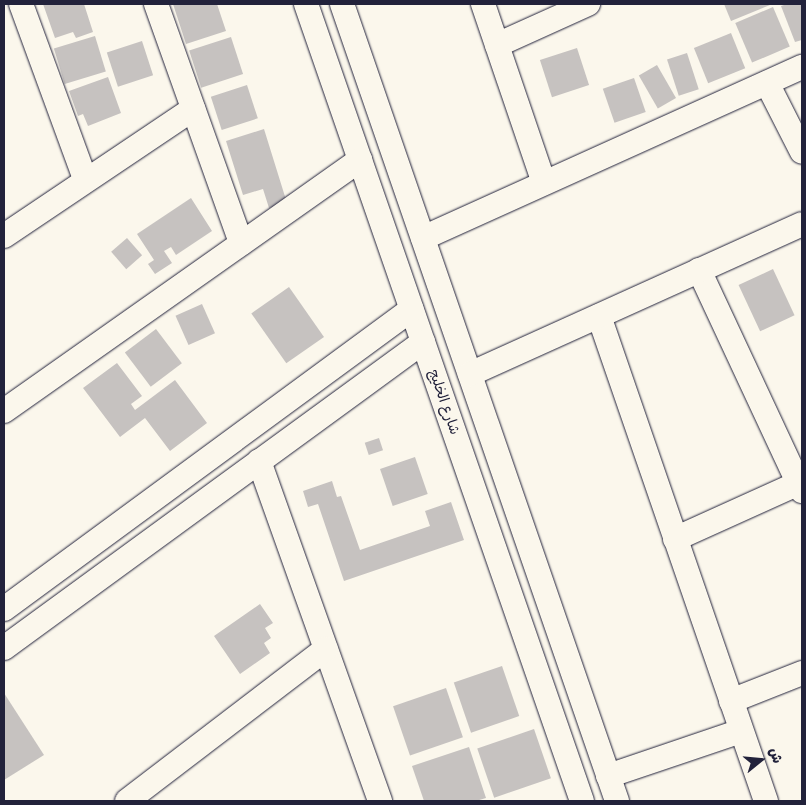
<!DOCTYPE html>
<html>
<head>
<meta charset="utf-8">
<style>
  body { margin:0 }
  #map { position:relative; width:806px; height:805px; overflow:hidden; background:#fbf7ec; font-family:"Balsamiq Sans","Playpen Sans Arabic",sans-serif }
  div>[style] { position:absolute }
  .building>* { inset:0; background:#c6c2c0; transform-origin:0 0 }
  .roads { filter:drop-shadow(0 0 1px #22223b) drop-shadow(0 0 1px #22223b) }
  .minor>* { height:24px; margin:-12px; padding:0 12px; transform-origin:12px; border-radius:12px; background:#fbf7ec }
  span { translate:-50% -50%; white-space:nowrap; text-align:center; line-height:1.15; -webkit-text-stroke:4px #fbf7ec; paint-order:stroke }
  .street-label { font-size:14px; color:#22223b }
  .frame { position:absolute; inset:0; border:5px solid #22223b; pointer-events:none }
  .north { position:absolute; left:736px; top:735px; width:50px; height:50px; -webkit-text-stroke:4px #fbf7ec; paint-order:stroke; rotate:73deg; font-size:14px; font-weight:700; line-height:20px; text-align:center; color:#22223b }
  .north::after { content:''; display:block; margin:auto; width:18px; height:22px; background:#22223b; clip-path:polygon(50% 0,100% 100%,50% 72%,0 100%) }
</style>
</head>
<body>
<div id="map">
  <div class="building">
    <i style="clip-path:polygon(43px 4px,84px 4px,93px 32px,76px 38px,73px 32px,55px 38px)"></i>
    <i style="clip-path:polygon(173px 4px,217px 4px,226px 31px,186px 44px)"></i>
    <i style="clip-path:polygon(724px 4px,769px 4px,770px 5px,731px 21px)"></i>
    <i style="clip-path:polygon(787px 4px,802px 4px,802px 40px,795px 42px,781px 6px)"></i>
    <i style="left:773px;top:7px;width:43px;height:41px;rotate:67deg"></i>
    <i style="left:731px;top:33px;width:38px;height:40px;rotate:68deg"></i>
    <i style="left:95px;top:36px;width:37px;height:43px;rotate:73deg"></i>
    <i style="left:231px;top:37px;width:39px;height:44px;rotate:72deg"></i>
    <i style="left:142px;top:41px;width:36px;height:37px;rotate:72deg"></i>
    <i style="left:577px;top:48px;width:39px;height:39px;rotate:72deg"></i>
    <i style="left:687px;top:53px;width:38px;height:21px;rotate:72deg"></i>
    <i style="left:657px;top:65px;width:38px;height:21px;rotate:60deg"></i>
    <i style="clip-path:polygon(108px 77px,121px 113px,88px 126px,83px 114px,78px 116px,69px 91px)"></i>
    <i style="left:634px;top:78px;width:36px;height:33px;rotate:71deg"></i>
    <i style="left:247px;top:85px;width:35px;height:38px;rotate:72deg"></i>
    <i style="clip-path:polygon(264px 129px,287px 203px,269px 208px,263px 189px,243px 195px,226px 141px)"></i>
    <i style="clip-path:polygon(191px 198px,212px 231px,176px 255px,171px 247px,164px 251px,172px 263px,155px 274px,148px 264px,154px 260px,137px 234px)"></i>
    <i style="left:127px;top:238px;width:23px;height:21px;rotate:49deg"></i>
    <i style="left:773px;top:269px;width:51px;height:38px;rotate:65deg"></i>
    <i style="left:289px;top:287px;width:61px;height:46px;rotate:55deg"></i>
    <i style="left:202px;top:304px;width:32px;height:29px;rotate:66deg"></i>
    <i style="left:156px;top:329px;width:43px;height:39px;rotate:53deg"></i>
    <i style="clip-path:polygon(117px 363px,142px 396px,131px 404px,135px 410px,175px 380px,207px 423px,170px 451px,145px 418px,120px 437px,83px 388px)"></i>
    <i style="left:379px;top:438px;width:13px;height:15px;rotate:72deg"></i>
    <i style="left:415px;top:457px;width:39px;height:37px;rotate:71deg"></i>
    <i style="clip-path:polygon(332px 481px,337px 497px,341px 496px,360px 550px,430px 526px,425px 511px,451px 502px,464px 540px,344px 581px,318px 504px,308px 507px,303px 491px)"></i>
    <i style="clip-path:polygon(260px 604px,273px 623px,265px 628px,271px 638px,264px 643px,270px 653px,240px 674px,214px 636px)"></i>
    <i style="left:502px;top:666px;width:53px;height:51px;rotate:71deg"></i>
    <i style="left:446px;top:688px;width:52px;height:56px;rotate:71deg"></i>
    <i style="clip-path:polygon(4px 693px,44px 755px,4px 780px)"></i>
    <i style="left:534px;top:729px;width:52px;height:60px;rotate:71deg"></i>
    <i style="clip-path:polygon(469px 747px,486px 798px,476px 801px,424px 801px,412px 766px)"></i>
  </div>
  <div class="roads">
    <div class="minor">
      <i style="left:21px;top:4px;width:186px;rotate:69.9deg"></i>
      <i style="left:156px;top:4px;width:254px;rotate:70.4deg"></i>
      <i style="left:306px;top:4px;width:843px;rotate:70.9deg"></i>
      <i style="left:342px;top:4px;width:843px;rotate:70.96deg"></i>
      <i style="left:483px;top:4px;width:189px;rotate:71.2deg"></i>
      <i style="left:497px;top:45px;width:100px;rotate:-24.3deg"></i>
      <i style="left:767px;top:83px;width:77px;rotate:63.1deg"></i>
      <i style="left:4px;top:236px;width:228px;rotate:-33.9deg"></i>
      <i style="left:423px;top:238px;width:416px;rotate:-24.3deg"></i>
      <i style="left:699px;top:270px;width:244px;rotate:65deg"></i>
      <i style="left:599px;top:316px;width:513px;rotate:71deg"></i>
      <i style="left:470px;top:374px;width:364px;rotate:-24.3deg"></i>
      <i style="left:4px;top:411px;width:436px;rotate:-35.2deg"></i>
      <i style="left:259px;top:461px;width:361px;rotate:70.4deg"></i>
      <i style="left:675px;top:539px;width:136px;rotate:-24.3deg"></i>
      <i style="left:4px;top:609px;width:506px;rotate:-36.33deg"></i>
      <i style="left:4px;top:648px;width:519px;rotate:-36.14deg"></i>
      <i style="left:731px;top:701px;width:76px;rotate:-21.5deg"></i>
      <i style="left:608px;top:776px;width:140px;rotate:-18.7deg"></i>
      <i style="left:127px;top:801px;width:250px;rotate:-37.4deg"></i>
    </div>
  </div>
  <div class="street-label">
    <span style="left:444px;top:402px;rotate:71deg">شارع الخليج</span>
  </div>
  <div class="frame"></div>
  <div class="north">ش</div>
</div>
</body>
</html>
